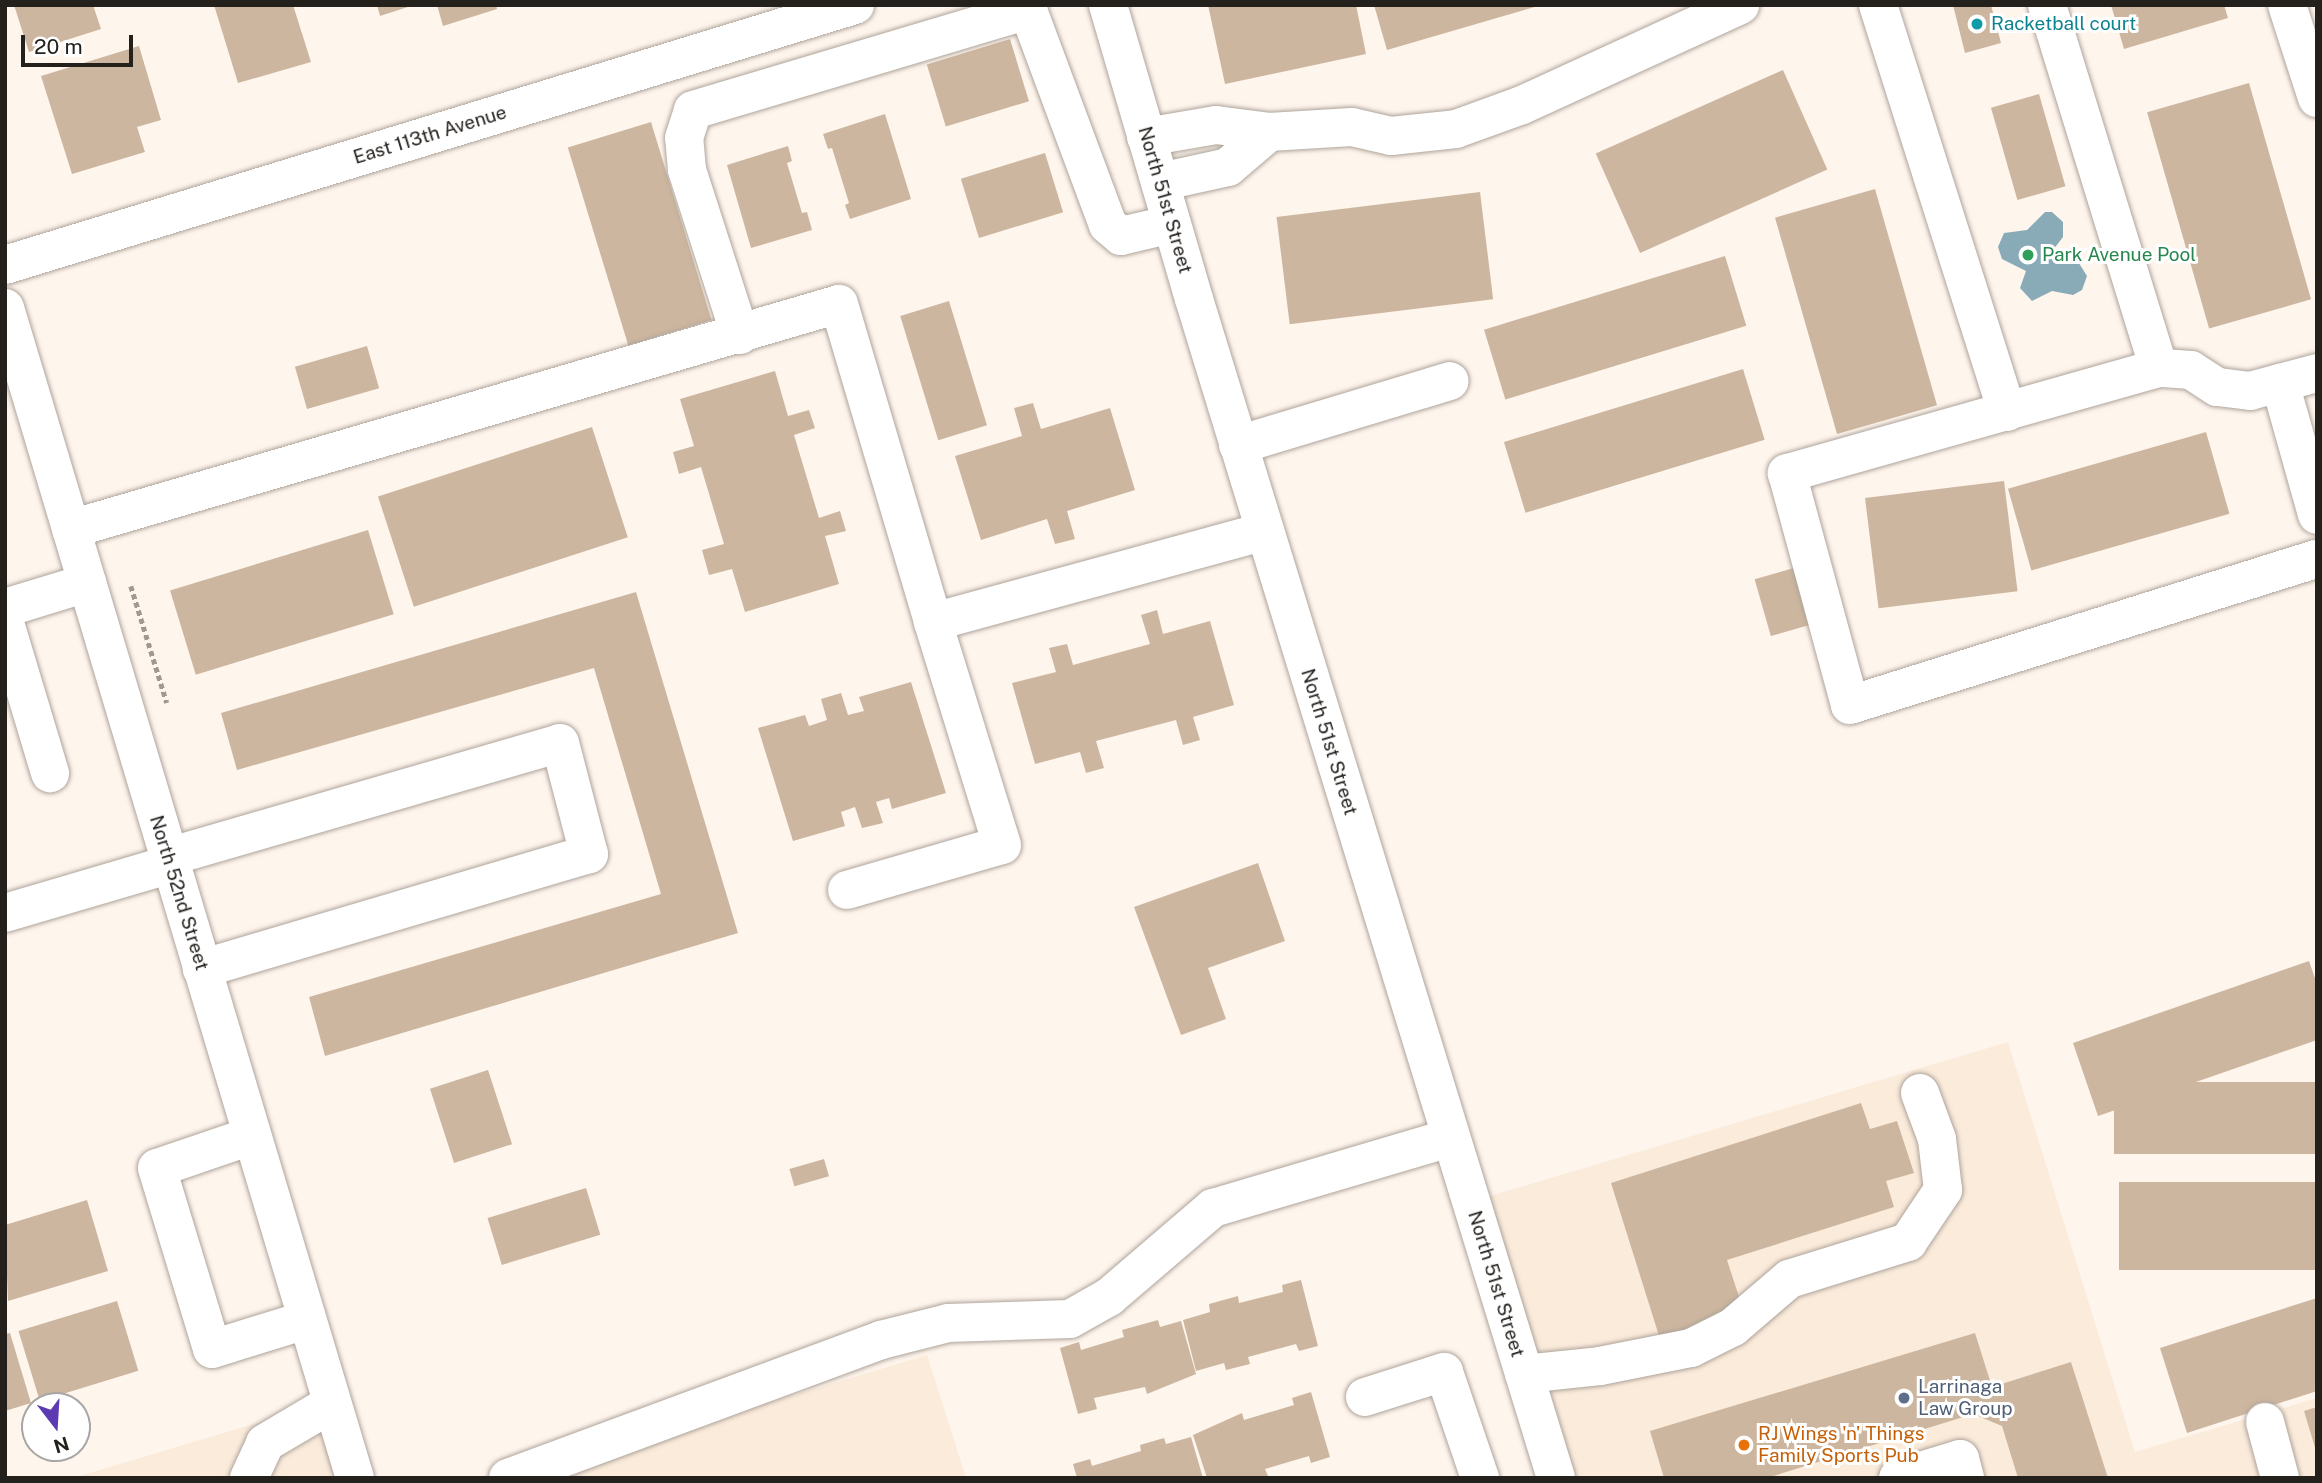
<!DOCTYPE html>
<html>
<head>
<meta charset="utf-8">
<style>
  body { margin:0 }
  #map { position:relative; width:2322px; height:1483px; overflow:hidden; background:#fef5ed; font-family:"Public Sans",sans-serif }
  div>[style] { position:absolute }
  .built>* { inset:0; background:#fbebdb }
  .water>* { inset:0; background:#89abb8 }
  .building>* { inset:0; background:#cdb69f; transform-origin:0 0 }
  .path>* { height:4.5px; margin-top:-2.25px; transform-origin:0; background:repeating-linear-gradient(90deg,#9f9993 0 5px,transparent 0 8.5px) }
  .roads { filter:drop-shadow(0 0 2px #aea49b) drop-shadow(0 0 2px #aea49b) }
  .minor>* { height:38px; margin:-19px; padding:0 19px; transform-origin:19px; border-radius:19px; background:#fff }
  .dots>* { width:19px; height:19px; translate:-50% -50%; box-sizing:border-box; border:4px solid #fff; border-radius:50% }
  span { translate:-50% -50%; white-space:nowrap; text-align:center; line-height:1.15; -webkit-text-stroke:6px #fff; paint-order:stroke }
  .culture-label { font-size:19px; color:#0d838f }
  .left { translate:0 -50%; text-align:left }
  .street-label { font-size:19px; color:#24211d }
  .leisure-label { font-size:19px; color:#27864d }
  .service-label { font-size:19px; color:#4e5e75 }
  .food-label { font-size:19px; color:#c56008 }
  .frame { position:absolute; inset:0; border:7px solid #24211d; pointer-events:none }
  .north { position:absolute; left:21px; top:1392px; width:70px; height:70px; box-sizing:border-box; background:#fff; border:2px solid #a7a6a5; border-radius:50%; rotate:163deg; font-size:19px; font-weight:700; line-height:28px; text-align:center; color:#24211d }
  .north::after { content:''; display:block; margin:auto; width:24px; height:32px; background:#5c3ab2; clip-path:polygon(50% 0,100% 100%,50% 72%,0 100%) }
  .scale { position:absolute; left:21px; top:35px; width:112px; height:32px; box-sizing:border-box; border:4px solid #24211d; border-top:0; padding-left:9px; font-size:21px; line-height:24px; white-space:nowrap; color:#24211d; -webkit-text-stroke:5px #fff; paint-order:stroke }
</style>
</head>
<body>
<div id="map">
  <div class="built">
    <i style="clip-path:polygon(2008px 1042px,2135px 1452px,2317px 1398px,2317px 1478px,1572px 1478px,1490px 1196px)"></i>
    <i style="clip-path:polygon(927px 1355px,966px 1478px,520px 1478px)"></i>
    <i style="clip-path:polygon(314px 1406px,336px 1478px,73px 1478px)"></i>
  </div>
  <div class="water">
    <i style="clip-path:polygon(2045px 212px,2052px 212px,2063px 222px,2063px 237px,2053px 250px,2057px 260px,2077px 260px,2087px 276px,2082px 290px,2073px 295px,2052px 291px,2032px 301px,2020px 288px,2026px 271px,2002px 259px,1998px 247px,2004px 233px,2027px 230px)"></i>
  </div>
  <div class="building">
    <i style="clip-path:polygon(14px 5px,93px 5px,101px 29px,29px 52px)"></i>
    <i style="clip-path:polygon(214px 5px,293px 5px,311px 62px,238px 83px)"></i>
    <i style="clip-path:polygon(377px 5px,411px 5px,411px 6px,380px 16px)"></i>
    <i style="clip-path:polygon(437px 5px,496px 5px,497px 9px,443px 26px)"></i>
    <i style="clip-path:polygon(1208px 5px,1356px 5px,1366px 54px,1225px 84px)"></i>
    <i style="clip-path:polygon(1374px 5px,1537px 5px,1538px 6px,1387px 50px)"></i>
    <i style="clip-path:polygon(1953px 5px,1991px 5px,2001px 43px,1965px 53px)"></i>
    <i style="clip-path:polygon(2111px 5px,2224px 5px,2228px 18px,2124px 49px)"></i>
    <i style="left:1010px;top:39px;width:65px;height:87px;rotate:73deg"></i>
    <i style="clip-path:polygon(139px 46px,161px 120px,137px 127px,145px 152px,72px 174px,41px 76px)"></i>
    <i style="left:1783px;top:70px;width:109px;height:205px;rotate:66deg"></i>
    <i style="left:2249px;top:83px;width:225px;height:106px;rotate:74deg"></i>
    <i style="left:2039px;top:94px;width:96px;height:50px;rotate:74deg"></i>
    <i style="clip-path:polygon(885px 114px,911px 199px,850px 219px,845px 205px,849px 203px,832px 148px,828px 149px,823px 134px)"></i>
    <i style="left:651px;top:122px;width:207px;height:87px;rotate:73deg"></i>
    <i style="clip-path:polygon(788px 146px,792px 161px,787px 163px,802px 213px,807px 212px,812px 230px,751px 248px,727px 165px)"></i>
    <i style="left:1045px;top:153px;width:62px;height:88px;rotate:73deg"></i>
    <i style="left:1875px;top:189px;width:225px;height:104px;rotate:74deg"></i>
    <i style="left:1480px;top:192px;width:108px;height:205px;rotate:83deg"></i>
    <i style="left:1725px;top:256px;width:73px;height:252px;rotate:73deg"></i>
    <i style="left:949px;top:301px;width:130px;height:51px;rotate:73deg"></i>
    <i style="left:367px;top:346px;width:44px;height:75px;rotate:74deg"></i>
    <i style="left:1743px;top:369px;width:74px;height:250px;rotate:73deg"></i>
    <i style="clip-path:polygon(775px 371px,788px 416px,809px 410px,815px 428px,794px 435px,819px 518px,840px 511px,846px 531px,825px 536px,839px 584px,745px 612px,732px 569px,709px 575px,702px 550px,724px 544px,701px 467px,679px 474px,673px 452px,694px 446px,680px 399px)"></i>
    <i style="clip-path:polygon(1033px 403px,1041px 429px,1110px 408px,1135px 490px,1067px 511px,1075px 539px,1055px 544px,1047px 519px,981px 540px,955px 456px,1022px 436px,1014px 408px)"></i>
    <i style="left:592px;top:427px;width:116px;height:225px;rotate:72deg"></i>
    <i style="left:2206px;top:432px;width:85px;height:206px;rotate:74deg"></i>
    <i style="left:2004px;top:481px;width:111px;height:140px;rotate:83deg"></i>
    <i style="left:368px;top:530px;width:88px;height:207px;rotate:73deg"></i>
    <i style="left:1794px;top:568px;width:59px;height:41px;rotate:74deg"></i>
    <i style="clip-path:polygon(636px 592px,738px 933px,325px 1056px,309px 997px,661px 894px,594px 668px,237px 770px,221px 713px)"></i>
    <i style="clip-path:polygon(1157px 610px,1163px 634px,1210px 621px,1234px 705px,1193px 717px,1200px 740px,1183px 745px,1176px 720px,1096px 741px,1104px 768px,1086px 773px,1080px 752px,1035px 764px,1012px 683px,1056px 672px,1049px 648px,1067px 644px,1073px 665px,1150px 644px,1141px 615px)"></i>
    <i style="clip-path:polygon(911px 682px,946px 793px,892px 809px,889px 798px,876px 802px,883px 823px,862px 828px,855px 807px,841px 812px,845px 826px,793px 841px,758px 728px,805px 715px,809px 726px,827px 720px,821px 699px,841px 693px,848px 715px,864px 711px,859px 697px)"></i>
    <i style="clip-path:polygon(1258px 863px,1285px 941px,1208px 968px,1226px 1019px,1181px 1035px,1134px 907px)"></i>
    <i style="clip-path:polygon(2309px 961px,2317px 984px,2317px 1040px,2098px 1116px,2073px 1043px)"></i>
    <i style="left:488px;top:1070px;width:78px;height:61px;rotate:72deg"></i>
    <i style="left:2317px;top:1082px;width:72px;height:203px;rotate:90deg"></i>
    <i style="clip-path:polygon(1861px 1103px,1870px 1129px,1897px 1121px,1914px 1173px,1886px 1181px,1894px 1207px,1727px 1260px,1744px 1312px,1660px 1339px,1611px 1183px)"></i>
    <i style="left:824px;top:1159px;width:18px;height:36px;rotate:74deg"></i>
    <i style="left:2317px;top:1182px;width:88px;height:198px;rotate:90deg"></i>
    <i style="left:586px;top:1188px;width:49px;height:103px;rotate:73deg"></i>
    <i style="clip-path:polygon(87px 1200px,108px 1271px,8px 1301px,5px 1225px)"></i>
    <i style="clip-path:polygon(1301px 1280px,1318px 1346px,1299px 1351px,1296px 1344px,1248px 1357px,1250px 1364px,1226px 1370px,1224px 1363px,1196px 1371px,1183px 1320px,1210px 1312px,1209px 1304px,1238px 1296px,1239px 1303px,1283px 1292px,1282px 1285px)"></i>
    <i style="clip-path:polygon(2317px 1298px,2317px 1391px,2187px 1433px,2160px 1348px)"></i>
    <i style="left:117px;top:1301px;width:73px;height:103px;rotate:73deg"></i>
    <i style="clip-path:polygon(1158px 1320px,1160px 1327px,1181px 1321px,1196px 1374px,1147px 1394px,1145px 1387px,1094px 1398px,1097px 1409px,1078px 1414px,1060px 1348px,1079px 1342px,1081px 1350px,1124px 1337px,1122px 1330px)"></i>
    <i style="clip-path:polygon(10px 1333px,31px 1403px,5px 1411px,5px 1334px)"></i>
    <i style="clip-path:polygon(1975px 1333px,1992px 1387px,2071px 1362px,2108px 1478px,2018px 1478px,2002px 1426px,1973px 1414px,1767px 1478px,1664px 1478px,1650px 1431px)"></i>
    <i style="clip-path:polygon(1311px 1392px,1330px 1457px,1311px 1463px,1309px 1456px,1265px 1469px,1268px 1476px,1263px 1478px,1207px 1478px,1193px 1435px,1242px 1413px,1244px 1420px,1294px 1405px,1292px 1398px)"></i>
    <i style="clip-path:polygon(2317px 1407px,2317px 1451px,2316px 1451px,2304px 1411px)"></i>
    <i style="clip-path:polygon(1191px 1437px,1203px 1478px,1077px 1478px,1073px 1464px,1090px 1459px,1092px 1466px,1141px 1451px,1140px 1445px,1164px 1438px,1166px 1444px)"></i>
  </div>
  <div class="path">
    <i style="left:131px;top:586px;width:122px;rotate:72.9deg"></i>
  </div>
  <div class="roads">
    <div class="minor">
      <i style="left:1108px;top:5px;width:306px;rotate:73.7deg"></i>
      <i style="left:1194px;top:299px;width:1233px;rotate:72.93deg"></i>
      <i style="left:1878px;top:5px;width:427px;rotate:72.4deg"></i>
      <i style="left:2047px;top:5px;width:380px;rotate:72.9deg"></i>
      <i style="left:2287px;top:5px;width:98px;rotate:72.1deg"></i>
      <i style="left:1146px;top:137px;width:71px;rotate:-9.7deg"></i>
      <i style="left:1216px;top:125px;width:53px;rotate:7.5deg"></i>
      <i style="left:1269px;top:132px;width:83px;rotate:-3.4deg"></i>
      <i style="left:1352px;top:127px;width:40px;rotate:13deg"></i>
      <i style="left:1391px;top:136px;width:65px;rotate:-6.1deg"></i>
      <i style="left:1456px;top:129px;width:70px;rotate:-20deg"></i>
      <i style="left:1522px;top:105px;width:240px;rotate:-24.6deg"></i>
      <i style="left:1160px;top:182px;width:70px;rotate:-12.4deg"></i>
      <i style="left:1228px;top:167px;width:54px;rotate:-40.5deg"></i>
      <i style="left:5px;top:265px;width:889px;rotate:-17.01deg"></i>
      <i style="left:5px;top:308px;width:1221px;rotate:73.35deg"></i>
      <i style="left:740px;top:335px;width:173px;rotate:-107.8deg"></i>
      <i style="left:687px;top:170px;width:32px;rotate:-95deg"></i>
      <i style="left:684px;top:138px;width:29px;rotate:-72deg"></i>
      <i style="left:693px;top:110px;width:350px;rotate:-16.6deg"></i>
      <i style="left:1028px;top:10px;width:229px;rotate:69.6deg"></i>
      <i style="left:1108px;top:225px;width:17px;rotate:40deg"></i>
      <i style="left:1121px;top:236px;width:52px;rotate:-13.2deg"></i>
      <i style="left:2317px;top:373px;width:69px;rotate:165deg"></i>
      <i style="left:2250px;top:391px;width:33px;rotate:-173deg"></i>
      <i style="left:2217px;top:387px;width:31px;rotate:-147deg"></i>
      <i style="left:2191px;top:370px;width:32px;rotate:-176deg"></i>
      <i style="left:2159px;top:368px;width:387px;rotate:164.2deg"></i>
      <i style="left:1787px;top:473px;width:240px;rotate:74.8deg"></i>
      <i style="left:1850px;top:705px;width:489px;rotate:-17.4deg"></i>
      <i style="left:2280px;top:383px;width:137px;rotate:74.3deg"></i>
      <i style="left:1238px;top:445px;width:221px;rotate:-16.8deg"></i>
      <i style="left:71px;top:529px;width:800px;rotate:-16.33deg"></i>
      <i style="left:839px;top:304px;width:332px;rotate:73.5deg"></i>
      <i style="left:933px;top:622px;width:344px;rotate:-15.3deg"></i>
      <i style="left:5px;top:608px;width:86px;rotate:-17deg"></i>
      <i style="left:5px;top:623px;width:157px;rotate:73.3deg"></i>
      <i style="left:168px;top:857px;width:408px;rotate:-16.2deg"></i>
      <i style="left:560px;top:743px;width:115px;rotate:75.4deg"></i>
      <i style="left:589px;top:854px;width:404px;rotate:163.5deg"></i>
      <i style="left:847px;top:890px;width:161px;rotate:-16.2deg"></i>
      <i style="left:1002px;top:845px;width:233px;rotate:-107.2deg"></i>
      <i style="left:5px;top:913px;width:173px;rotate:-16.4deg"></i>
      <i style="left:251px;top:1136px;width:99px;rotate:161.2deg"></i>
      <i style="left:157px;top:1168px;width:189px;rotate:73.1deg"></i>
      <i style="left:212px;top:1349px;width:98px;rotate:-17.1deg"></i>
      <i style="left:1524px;top:1374px;width:76px;rotate:-6deg"></i>
      <i style="left:1600px;top:1366px;width:93px;rotate:-11.2deg"></i>
      <i style="left:1691px;top:1348px;width:47px;rotate:-26.6deg"></i>
      <i style="left:1733px;top:1327px;width:74px;rotate:-40.6deg"></i>
      <i style="left:1789px;top:1279px;width:125px;rotate:-17.3deg"></i>
      <i style="left:1908px;top:1242px;width:63px;rotate:-56.1deg"></i>
      <i style="left:1943px;top:1190px;width:51px;rotate:-96.7deg"></i>
      <i style="left:1937px;top:1139px;width:49px;rotate:-110.3deg"></i>
      <i style="left:1365px;top:1397px;width:83px;rotate:-17.6deg"></i>
      <i style="left:1444px;top:1372px;width:112px;rotate:71.2deg"></i>
      <i style="left:2265px;top:1422px;width:58px;rotate:75deg"></i>
      <i style="left:249px;top:1478px;width:38px;rotate:-65deg"></i>
      <i style="left:265px;top:1443px;width:77px;rotate:-30.6deg"></i>
      <i style="left:508px;top:1478px;width:398px;rotate:-20.3deg"></i>
      <i style="left:881px;top:1340px;width:69px;rotate:-14.2deg"></i>
      <i style="left:948px;top:1323px;width:122px;rotate:-1.9deg"></i>
      <i style="left:1070px;top:1319px;width:45px;rotate:-29.4deg"></i>
      <i style="left:1109px;top:1297px;width:137px;rotate:-40.6deg"></i>
      <i style="left:1213px;top:1208px;width:247px;rotate:-16.5deg"></i>
      <i style="left:1898px;top:1478px;width:65px;rotate:-17deg"></i>
      <i style="left:1960px;top:1459px;width:20px;rotate:75deg"></i>
    </div>
  </div>
  <div class="dots">
    <i style="left:1977px;top:24px;background:#0f9aa8"></i>
    <i style="left:2028px;top:255px;background:#2e9e5b"></i>
    <i style="left:1904px;top:1398px;background:#5c6f8a"></i>
    <i style="left:1744px;top:1445px;background:#e8710a"></i>
  </div>
  <div class="culture-label">
    <span class="left" style="left:1991px;top:24px">Racketball court</span>
  </div>
  <div class="street-label">
    <span style="left:430px;top:135px;rotate:-17deg">East 113th Avenue</span>
    <span style="left:1165px;top:200px;rotate:74deg">North 51st Street</span>
    <span style="left:1329px;top:742px;rotate:73deg">North 51st Street</span>
    <span style="left:179px;top:893px;rotate:73deg">North 52nd Street</span>
    <span style="left:1496px;top:1284px;rotate:73deg">North 51st Street</span>
  </div>
  <div class="leisure-label">
    <span class="left" style="left:2042px;top:255px">Park Avenue Pool</span>
  </div>
  <div class="service-label">
    <span class="left" style="left:1918px;top:1398px">Larrinaga<br>Law Group</span>
  </div>
  <div class="food-label">
    <span class="left" style="left:1758px;top:1445px">RJ Wings 'n' Things<br>Family Sports Pub</span>
  </div>
  <div class="frame"></div>
  <div class="north">N</div>
  <div class="scale">20 m</div>
</div>
</body>
</html>
